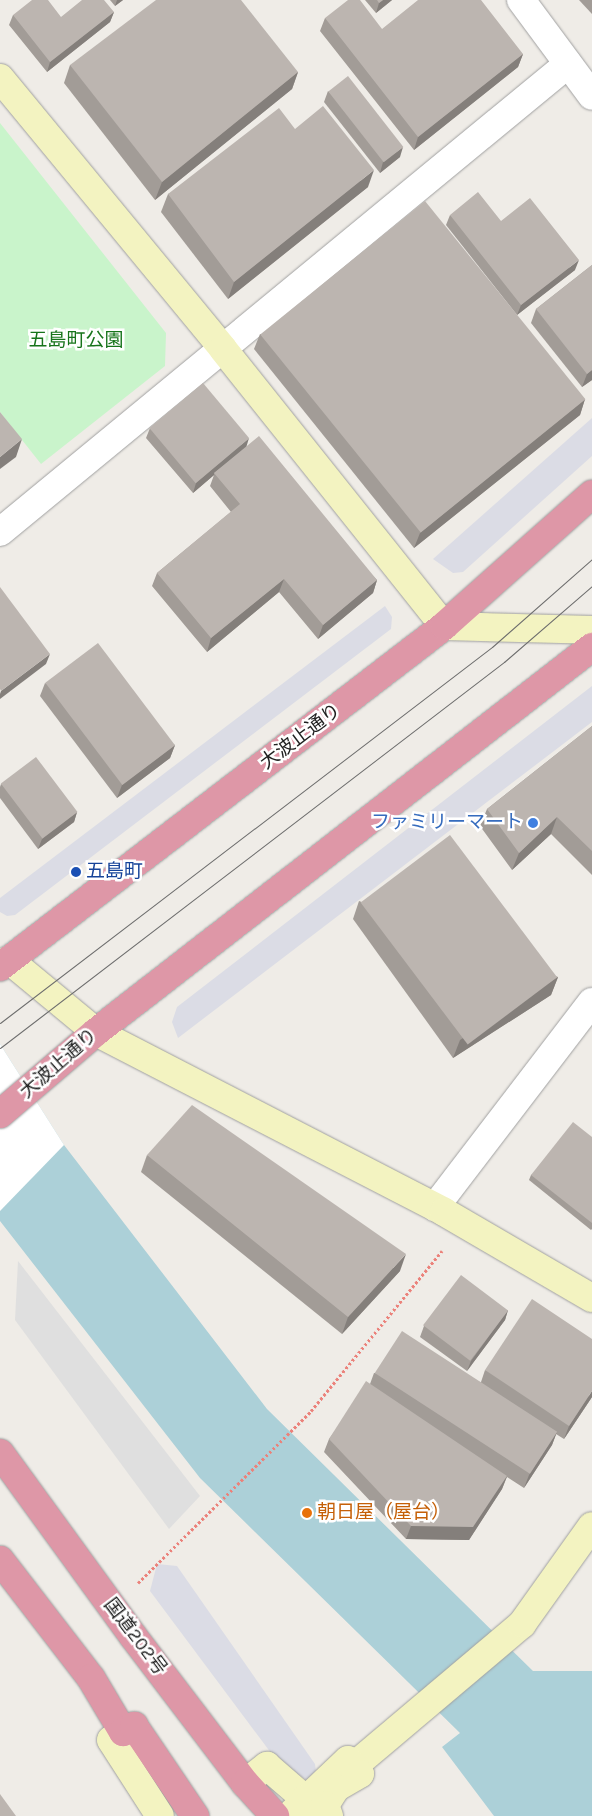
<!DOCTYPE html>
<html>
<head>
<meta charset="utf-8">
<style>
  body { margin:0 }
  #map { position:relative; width:592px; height:1816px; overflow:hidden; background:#efece7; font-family:Karla,"Noto Sans JP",sans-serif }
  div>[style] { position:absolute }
  .park>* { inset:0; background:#c9f4cb }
  .parking>* { inset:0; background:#dfdfdf }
  .plaza>* { inset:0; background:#dbdce5 }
  .water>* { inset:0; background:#acd0d8 }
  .pier>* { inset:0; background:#fff }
  .path>* { height:3px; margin-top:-1.5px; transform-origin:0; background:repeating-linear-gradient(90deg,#eb827b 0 2.5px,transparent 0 5px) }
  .roads { filter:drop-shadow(0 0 1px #a0a0a0) drop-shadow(0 0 1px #a0a0a0) }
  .street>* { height:28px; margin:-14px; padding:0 14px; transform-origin:14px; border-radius:14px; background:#fff }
  .secondary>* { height:28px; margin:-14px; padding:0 14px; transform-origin:14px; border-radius:14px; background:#f3f3c1 }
  .highway>* { height:28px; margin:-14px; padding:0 14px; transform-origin:14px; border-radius:14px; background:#de97a7 }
  .tram>* { height:1px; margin:-0.5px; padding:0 0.5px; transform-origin:0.5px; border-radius:0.5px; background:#6d6d6d }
  .wall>* { inset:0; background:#a29c97 }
  .shaded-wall>* { inset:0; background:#847f7b }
  .building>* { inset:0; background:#bcb5b0; transform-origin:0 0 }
  .dots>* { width:14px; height:14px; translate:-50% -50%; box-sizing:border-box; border:2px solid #fff; border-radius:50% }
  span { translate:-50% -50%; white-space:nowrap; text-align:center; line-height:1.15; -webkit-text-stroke:5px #fff; paint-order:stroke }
  .park-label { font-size:19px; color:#17741b }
  .street-label { font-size:19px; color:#1f1f1f }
  .shop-label { font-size:19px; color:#366cbe }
  .right { translate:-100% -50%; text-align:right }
  .transit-label { font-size:19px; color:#164399 }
  .left { translate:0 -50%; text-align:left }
  .food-label { font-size:19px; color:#c56008 }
</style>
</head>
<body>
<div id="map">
  <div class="park">
    <i style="clip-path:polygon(0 123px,166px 333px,165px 366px,41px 464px,0 412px)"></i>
  </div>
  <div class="parking">
    <i style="clip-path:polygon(18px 1261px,200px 1496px,169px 1529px,15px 1320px)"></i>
  </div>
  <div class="plaza">
    <i style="clip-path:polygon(592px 418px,592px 456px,463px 572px,453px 573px,433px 559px)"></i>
    <i style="clip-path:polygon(385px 606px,392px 617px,391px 629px,15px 915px,7px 916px,0 912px,0 898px)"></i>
    <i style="clip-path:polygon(592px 686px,592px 722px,178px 1038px,172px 1022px,177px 1007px)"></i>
    <i style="clip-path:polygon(157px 1564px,177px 1566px,315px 1764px,318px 1787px,277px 1761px,150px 1591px)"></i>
  </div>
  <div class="water">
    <i style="clip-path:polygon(0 1044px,64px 1145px,267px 1409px,533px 1671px,592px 1671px,592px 1816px,494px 1816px,442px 1747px,460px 1733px,200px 1478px,0 1221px)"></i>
  </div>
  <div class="pier">
    <i style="clip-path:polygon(0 1044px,64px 1145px,0 1211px)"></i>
  </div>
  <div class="path">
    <i style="left:138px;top:1583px;width:244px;rotate:-44.8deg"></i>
    <i style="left:311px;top:1411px;width:207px;rotate:-50.7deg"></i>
  </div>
  <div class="roads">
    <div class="street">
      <i style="left:521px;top:0;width:119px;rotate:53.5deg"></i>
      <i style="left:0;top:532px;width:736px;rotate:-39.49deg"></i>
      <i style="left:435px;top:1207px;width:258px;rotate:-52.6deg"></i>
    </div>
    <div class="secondary">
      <i style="left:0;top:78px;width:351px;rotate:50.5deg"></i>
      <i style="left:223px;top:349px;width:354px;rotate:51.4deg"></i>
      <i style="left:444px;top:626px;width:148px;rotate:1.5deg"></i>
      <i style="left:9px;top:960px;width:113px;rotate:39.6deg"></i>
      <i style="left:96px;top:1032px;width:392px;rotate:27.3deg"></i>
      <i style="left:444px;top:1212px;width:171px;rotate:30.2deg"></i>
      <i style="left:123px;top:1732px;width:14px;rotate:146deg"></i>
      <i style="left:111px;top:1740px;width:90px;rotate:57.2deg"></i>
      <i style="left:354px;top:1766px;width:220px;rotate:-40.2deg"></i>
      <i style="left:522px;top:1624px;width:120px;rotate:-54.5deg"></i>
      <i style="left:245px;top:1783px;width:28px;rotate:-38deg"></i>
      <i style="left:267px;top:1766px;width:50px;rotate:41deg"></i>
      <i style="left:305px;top:1799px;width:18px;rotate:56deg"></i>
      <i style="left:289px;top:1816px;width:81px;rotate:-43.5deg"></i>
      <i style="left:348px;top:1760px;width:18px;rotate:49deg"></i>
      <i style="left:360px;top:1774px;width:28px;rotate:150deg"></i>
      <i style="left:336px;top:1788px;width:20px;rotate:123deg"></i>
      <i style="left:325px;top:1805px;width:12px;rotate:70deg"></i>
    </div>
    <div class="highway">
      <i style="left:0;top:967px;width:560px;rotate:-37.52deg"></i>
      <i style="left:444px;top:626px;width:198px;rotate:-41.7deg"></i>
      <i style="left:0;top:1114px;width:126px;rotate:-40.5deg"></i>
      <i style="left:96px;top:1032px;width:628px;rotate:-37.82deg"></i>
      <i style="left:0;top:1453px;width:226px;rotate:54deg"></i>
      <i style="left:133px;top:1636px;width:185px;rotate:52.7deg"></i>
      <i style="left:245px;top:1783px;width:45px;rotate:47.7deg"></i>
      <i style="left:0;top:1560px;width:149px;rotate:52.4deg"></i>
      <i style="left:91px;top:1678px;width:63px;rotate:59.3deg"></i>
      <i style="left:123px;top:1732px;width:13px;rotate:-29deg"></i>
      <i style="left:134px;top:1726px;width:109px;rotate:55.9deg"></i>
    </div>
  </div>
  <div class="tram">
    <i style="left:0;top:1023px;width:619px;rotate:-37.39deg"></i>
    <i style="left:492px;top:647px;width:133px;rotate:-41.3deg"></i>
    <i style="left:0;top:1048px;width:635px;rotate:-37.45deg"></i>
    <i style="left:504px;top:662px;width:116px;rotate:-40.8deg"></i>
  </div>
  <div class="wall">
    <i style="clip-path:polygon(110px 0,123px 0,115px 6px)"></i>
    <i style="clip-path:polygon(365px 0,392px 0,376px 13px)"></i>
    <i style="clip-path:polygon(579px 0,592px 0,592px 14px)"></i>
    <i style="clip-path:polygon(114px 12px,110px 22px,47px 72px,9px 25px,13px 15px,61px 17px)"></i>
    <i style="clip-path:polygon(325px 18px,382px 29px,523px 54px,518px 67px,414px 150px,320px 31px)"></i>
    <i style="clip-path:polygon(70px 65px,298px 72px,292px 89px,155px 200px,64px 83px)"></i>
    <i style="clip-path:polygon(328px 91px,400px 157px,380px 173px,324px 102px)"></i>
    <i style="clip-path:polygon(295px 129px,368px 187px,228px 299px,161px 212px,168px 194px)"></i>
    <i style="clip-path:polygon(450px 215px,575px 270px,517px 315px,446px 225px)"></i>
    <i style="clip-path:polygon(592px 265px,592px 380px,582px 387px,531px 323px,536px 309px)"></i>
    <i style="clip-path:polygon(260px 334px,585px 399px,580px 415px,414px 548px,254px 349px)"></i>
    <i style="clip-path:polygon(150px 428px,246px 446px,377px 580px,373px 593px,318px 639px,279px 592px,207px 652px,152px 586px,157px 573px,231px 512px,210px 486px,214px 475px,193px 493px,146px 438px)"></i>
    <i style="clip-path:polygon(45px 683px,175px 745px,170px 758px,117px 798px,40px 696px)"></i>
    <i style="clip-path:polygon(592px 726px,592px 875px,551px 834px,512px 870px,480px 826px,487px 809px)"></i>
    <i style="clip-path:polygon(1px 784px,77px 812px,74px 822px,38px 849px,0 798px,0 787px)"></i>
    <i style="clip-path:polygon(359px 901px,558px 977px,551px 995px,453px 1058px,353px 919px)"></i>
    <i style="clip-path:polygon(592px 1137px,592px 1229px,591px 1230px,529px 1180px,531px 1175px)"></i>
    <i style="clip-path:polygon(147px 1155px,400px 1271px,342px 1334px,141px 1172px)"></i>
    <i style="clip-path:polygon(508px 1310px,505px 1320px,467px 1371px,420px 1337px,424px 1326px)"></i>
    <i style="clip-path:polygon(485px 1370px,592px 1397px,564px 1439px,556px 1434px,552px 1445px,524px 1488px,507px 1477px,502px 1489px,469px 1540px,406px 1539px,324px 1452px,329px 1439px,370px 1384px,374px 1373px,481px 1382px)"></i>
  </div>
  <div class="shaded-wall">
    <i style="clip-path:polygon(117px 0,123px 0,115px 6px)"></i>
    <i style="clip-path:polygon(383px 0,392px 0,376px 13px,379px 3px)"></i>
    <i style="clip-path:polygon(114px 12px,110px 22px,47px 72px,50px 62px)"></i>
    <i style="clip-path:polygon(523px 54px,518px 67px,414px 150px,418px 137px)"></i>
    <i style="clip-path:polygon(298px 72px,292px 89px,155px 200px,162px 182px)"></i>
    <i style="clip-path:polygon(403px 147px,400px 157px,380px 173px,383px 162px)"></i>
    <i style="clip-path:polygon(374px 170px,368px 187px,228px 299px,234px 282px)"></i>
    <i style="clip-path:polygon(579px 260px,575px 270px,517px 315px,521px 305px)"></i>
    <i style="clip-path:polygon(592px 370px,592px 380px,582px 387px,587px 374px)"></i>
    <i style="clip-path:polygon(585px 399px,580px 415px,414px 548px,420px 533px)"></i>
    <i style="clip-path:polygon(249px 438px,246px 448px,214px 473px,214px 475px,193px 493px,196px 483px)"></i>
    <i style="clip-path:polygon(22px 439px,16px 457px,0 469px,0 457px)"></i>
    <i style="clip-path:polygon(284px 579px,279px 592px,207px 652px,211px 638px)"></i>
    <i style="clip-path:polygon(377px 580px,373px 593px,318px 639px,323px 625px)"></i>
    <i style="clip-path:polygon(50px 654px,46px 664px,0 699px,0 694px,1px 691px)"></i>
    <i style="clip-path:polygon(175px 745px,170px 758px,117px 798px,122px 785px)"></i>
    <i style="clip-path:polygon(77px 812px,74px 822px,38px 849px,42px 839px)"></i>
    <i style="clip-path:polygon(557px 817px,551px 834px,512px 870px,519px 853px)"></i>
    <i style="clip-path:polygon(558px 977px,551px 995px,453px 1058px,460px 1040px)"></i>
    <i style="clip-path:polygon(406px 1254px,400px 1271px,342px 1334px,348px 1317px)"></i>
    <i style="clip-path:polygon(508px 1310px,505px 1320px,467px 1371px,471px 1361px)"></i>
    <i style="clip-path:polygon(592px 1391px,592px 1397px,564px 1439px,569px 1426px)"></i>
    <i style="clip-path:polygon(557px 1432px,552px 1445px,524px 1488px,529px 1475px)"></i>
    <i style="clip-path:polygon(507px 1476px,502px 1489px,469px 1540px,406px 1539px,411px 1526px)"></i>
  </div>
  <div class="building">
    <i style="clip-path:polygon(32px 0,48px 0,61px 17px,82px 0,104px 0,114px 12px,50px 62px,13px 15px)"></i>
    <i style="clip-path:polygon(156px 0,241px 0,298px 72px,162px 182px,70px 65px)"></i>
    <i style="clip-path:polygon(348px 0,360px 0,382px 29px,418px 0,481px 0,523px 54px,418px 137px,325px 18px)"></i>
    <i style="clip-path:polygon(377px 0,383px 0,379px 3px)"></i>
    <i style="left:348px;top:76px;width:90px;height:25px;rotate:52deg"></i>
    <i style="clip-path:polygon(323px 106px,374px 170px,234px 282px,168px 194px,279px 108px,295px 129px)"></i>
    <i style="clip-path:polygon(478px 192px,501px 221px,530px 198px,579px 260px,521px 305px,450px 215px)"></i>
    <i style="left:425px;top:201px;width:255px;height:212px;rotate:51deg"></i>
    <i style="clip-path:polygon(592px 265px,592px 370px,587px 374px,536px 309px)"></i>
    <i style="left:203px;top:383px;width:72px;height:70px;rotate:50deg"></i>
    <i style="clip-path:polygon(0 412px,22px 439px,0 457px)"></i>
    <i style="clip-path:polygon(259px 436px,377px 580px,323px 625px,284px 579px,211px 638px,157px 573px,240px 504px,214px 473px)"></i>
    <i style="clip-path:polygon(0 587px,50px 654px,1px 691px,0 689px)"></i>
    <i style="left:98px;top:643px;width:128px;height:66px;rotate:53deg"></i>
    <i style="clip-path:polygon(592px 726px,592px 851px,557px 817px,519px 853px,487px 809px)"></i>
    <i style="left:36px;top:757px;width:69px;height:44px;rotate:53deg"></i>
    <i style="left:450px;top:835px;width:178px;height:112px;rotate:53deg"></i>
    <i style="clip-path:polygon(192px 1105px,406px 1254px,348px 1317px,147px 1155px)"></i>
    <i style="clip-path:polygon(573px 1122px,592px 1137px,592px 1223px,531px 1175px)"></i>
    <i style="left:461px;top:1275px;width:59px;height:63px;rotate:37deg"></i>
    <i style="clip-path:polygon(532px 1299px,592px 1339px,592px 1391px,569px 1426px,485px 1370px)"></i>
    <i style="left:402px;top:1331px;width:185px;height:50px;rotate:33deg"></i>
    <i style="clip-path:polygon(366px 1381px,507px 1476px,473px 1527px,411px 1526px,329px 1439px)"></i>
    <i style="clip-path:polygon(0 1794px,16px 1816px,0 1816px)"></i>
  </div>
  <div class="dots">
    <i style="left:533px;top:823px;background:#3f7fe0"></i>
    <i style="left:76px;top:872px;background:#1a4fb4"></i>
    <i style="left:307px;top:1513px;background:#e8710a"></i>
  </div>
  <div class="park-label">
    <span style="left:76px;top:341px">五島町公園</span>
  </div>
  <div class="street-label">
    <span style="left:301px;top:737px;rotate:-37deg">大波止通り</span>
    <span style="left:59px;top:1064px;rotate:-41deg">大波止通り</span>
    <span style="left:135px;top:1637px;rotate:53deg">国道202号</span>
  </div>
  <div class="shop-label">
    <span class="right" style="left:523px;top:823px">ファミリーマート</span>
  </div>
  <div class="transit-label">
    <span class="left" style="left:86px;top:872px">五島町</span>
  </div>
  <div class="food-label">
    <span class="left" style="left:317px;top:1513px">朝日屋（屋台）</span>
  </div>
</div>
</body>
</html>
